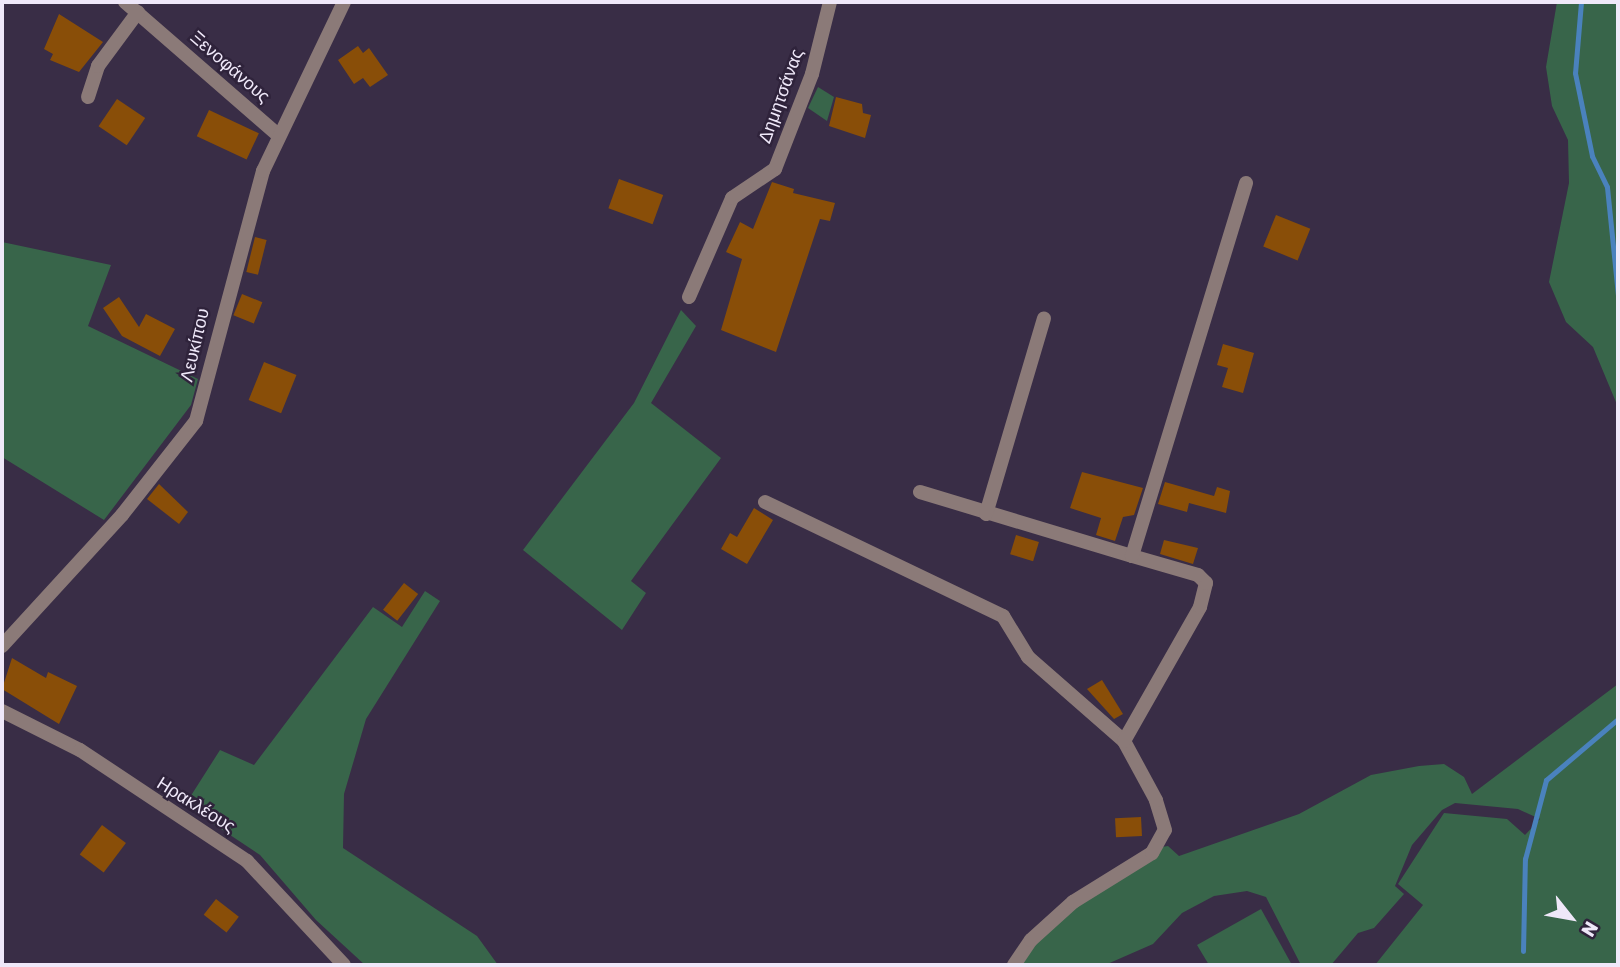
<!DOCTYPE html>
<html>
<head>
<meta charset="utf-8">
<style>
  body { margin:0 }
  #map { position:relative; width:1620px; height:967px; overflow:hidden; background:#392d46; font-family:Rubik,sans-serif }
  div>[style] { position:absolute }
  .green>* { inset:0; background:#38654a }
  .stream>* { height:5px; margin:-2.5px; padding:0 2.5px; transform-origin:2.5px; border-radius:2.5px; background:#4a82bd }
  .building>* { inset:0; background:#894e08; transform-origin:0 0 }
  .minor>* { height:14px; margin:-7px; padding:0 7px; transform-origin:7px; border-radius:7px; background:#8b7a78 }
  .tertiary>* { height:14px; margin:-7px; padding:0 7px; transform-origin:7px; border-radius:7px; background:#8b7a78 }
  span { translate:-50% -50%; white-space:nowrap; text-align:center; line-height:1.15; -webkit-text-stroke:5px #2f233b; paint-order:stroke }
  .street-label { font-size:18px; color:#efe8f9 }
  .frame { position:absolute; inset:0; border:4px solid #efe8f9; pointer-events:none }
  .north { position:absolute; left:1536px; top:883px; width:70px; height:70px; -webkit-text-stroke:5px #2f233b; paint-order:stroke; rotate:121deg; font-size:19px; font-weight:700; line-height:28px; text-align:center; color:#efe8f9 }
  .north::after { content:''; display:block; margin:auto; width:24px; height:32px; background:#efe8f9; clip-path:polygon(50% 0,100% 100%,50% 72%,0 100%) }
</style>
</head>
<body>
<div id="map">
  <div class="green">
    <i style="clip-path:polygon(1557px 2px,1618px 2px,1618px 407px,1593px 347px,1566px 322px,1549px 282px,1569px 183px,1568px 140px,1552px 106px,1546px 67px)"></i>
    <i style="clip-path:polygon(818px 87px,834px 97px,827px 121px,808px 108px)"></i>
    <i style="clip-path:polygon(2px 242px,111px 265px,88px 326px,198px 379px,191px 405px,104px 520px,2px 457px)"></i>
    <i style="clip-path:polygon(681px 310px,696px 326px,651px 403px,721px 458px,631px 581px,646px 593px,622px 630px,523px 550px,634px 403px)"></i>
    <i style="clip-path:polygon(425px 591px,440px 601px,366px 719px,344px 794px,343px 848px,477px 936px,498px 965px,365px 965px,316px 920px,260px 855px,185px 805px,220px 750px,254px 765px,373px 607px,402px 627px)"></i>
    <i style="clip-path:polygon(1618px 684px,1618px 965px,1375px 965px,1423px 905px,1398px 884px,1444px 813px,1507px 819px,1525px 835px,1540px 819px,1518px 809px,1455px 803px,1442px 810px,1412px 845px,1395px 886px,1404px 894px,1374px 928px,1358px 933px,1331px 965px,1301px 965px,1266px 897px,1247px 891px,1214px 896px,1182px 913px,1153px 944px,1105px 965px,1017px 965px,1057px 920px,1162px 847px,1168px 846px,1179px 856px,1299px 814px,1371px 775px,1419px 766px,1444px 764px,1464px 777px,1472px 794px)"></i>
    <i style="clip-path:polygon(1261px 909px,1292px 965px,1209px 965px,1197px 945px)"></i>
  </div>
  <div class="stream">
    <i style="left:1581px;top:2px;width:71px;rotate:94.8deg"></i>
    <i style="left:1575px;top:73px;width:85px;rotate:78.4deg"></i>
    <i style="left:1592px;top:156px;width:34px;rotate:64deg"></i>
    <i style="left:1607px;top:187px;width:109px;rotate:84.2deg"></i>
    <i style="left:1523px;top:951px;width:92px;rotate:-88.8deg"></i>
    <i style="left:1525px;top:859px;width:82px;rotate:-75.1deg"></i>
    <i style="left:1546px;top:780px;width:94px;rotate:-40.3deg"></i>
  </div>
  <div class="building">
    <i style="clip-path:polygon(59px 14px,103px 42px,79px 72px,50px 60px,53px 54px,44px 49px)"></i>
    <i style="clip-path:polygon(358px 46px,363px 53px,369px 48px,388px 75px,370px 87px,363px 78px,354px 84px,338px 60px)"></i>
    <i style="clip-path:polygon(836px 97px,862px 104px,863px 113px,871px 115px,865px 138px,829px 126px)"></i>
    <i style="left:117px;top:99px;width:34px;height:33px;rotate:34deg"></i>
    <i style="left:209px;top:110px;width:55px;height:29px;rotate:25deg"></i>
    <i style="left:619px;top:179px;width:47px;height:31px;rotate:20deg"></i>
    <i style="clip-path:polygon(772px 182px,794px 189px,793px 193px,835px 203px,830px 221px,820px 219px,776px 352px,721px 330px,742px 259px,726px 252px,740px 222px,753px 229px)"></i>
    <i style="left:1276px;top:215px;width:37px;height:34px;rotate:22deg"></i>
    <i style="left:255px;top:237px;width:12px;height:36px;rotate:14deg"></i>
    <i style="left:242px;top:294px;width:22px;height:23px;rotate:22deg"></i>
    <i style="clip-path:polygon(119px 297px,139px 327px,146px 314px,175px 329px,160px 356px,122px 336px,103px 308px)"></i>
    <i style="clip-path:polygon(1223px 344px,1254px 353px,1243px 393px,1222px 387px,1228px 368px,1217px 365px)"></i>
    <i style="left:264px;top:362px;width:35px;height:41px;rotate:22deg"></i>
    <i style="clip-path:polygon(1082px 472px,1143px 488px,1134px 515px,1123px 517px,1115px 541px,1096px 535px,1101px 518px,1070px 508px)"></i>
    <i style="clip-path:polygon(1165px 482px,1214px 496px,1217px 487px,1230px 491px,1226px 513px,1189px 503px,1187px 512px,1158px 504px)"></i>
    <i style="clip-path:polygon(159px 484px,188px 512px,179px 524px,147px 499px)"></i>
    <i style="clip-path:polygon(754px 508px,773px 520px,747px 564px,721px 549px,730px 533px,737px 537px)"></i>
    <i style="left:1016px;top:535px;width:24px;height:20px;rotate:17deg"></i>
    <i style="clip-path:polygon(1164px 540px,1198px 548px,1193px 564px,1160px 554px)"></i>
    <i style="left:404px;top:583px;width:18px;height:34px;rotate:38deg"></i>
    <i style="clip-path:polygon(12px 658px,46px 678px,48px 672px,77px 686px,59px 724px,2px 689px)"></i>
    <i style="clip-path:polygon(1102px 680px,1123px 714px,1114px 719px,1087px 689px)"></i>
    <i style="left:1141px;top:817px;width:19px;height:26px;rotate:87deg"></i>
    <i style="left:102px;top:825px;width:30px;height:37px;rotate:37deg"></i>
    <i style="left:216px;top:899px;width:29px;height:20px;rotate:38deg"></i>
  </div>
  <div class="minor">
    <i style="left:125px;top:2px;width:201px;rotate:41deg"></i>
    <i style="left:88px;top:97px;width:33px;rotate:-72deg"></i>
    <i style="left:98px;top:66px;width:67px;rotate:-53.5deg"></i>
    <i style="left:689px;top:297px;width:108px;rotate:-66.5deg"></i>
    <i style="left:732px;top:198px;width:52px;rotate:-34deg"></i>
    <i style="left:775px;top:169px;width:102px;rotate:-68.7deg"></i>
    <i style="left:812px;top:74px;width:74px;rotate:-76deg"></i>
    <i style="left:920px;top:492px;width:221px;rotate:16.8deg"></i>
    <i style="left:765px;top:502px;width:264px;rotate:25.6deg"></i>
    <i style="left:1003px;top:616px;width:48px;rotate:58.6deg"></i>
    <i style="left:1028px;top:657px;width:128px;rotate:41.2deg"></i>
    <i style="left:986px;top:514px;width:204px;rotate:-73.5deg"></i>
    <i style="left:2px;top:646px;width:178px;rotate:-47.5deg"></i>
    <i style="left:122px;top:515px;width:120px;rotate:-51.8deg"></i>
    <i style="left:196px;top:421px;width:259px;rotate:-75deg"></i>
    <i style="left:263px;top:171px;width:187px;rotate:-64.4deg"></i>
    <i style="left:1014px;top:965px;width:30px;rotate:-56deg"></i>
    <i style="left:1031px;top:940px;width:57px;rotate:-42.1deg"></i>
    <i style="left:1073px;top:902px;width:93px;rotate:-31.8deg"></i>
    <i style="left:1152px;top:853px;width:26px;rotate:-61deg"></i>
    <i style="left:1165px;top:830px;width:31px;rotate:-107deg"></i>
    <i style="left:1156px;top:800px;width:67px;rotate:-118.5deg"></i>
    <i style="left:1124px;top:741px;width:154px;rotate:-60.4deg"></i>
    <i style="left:1200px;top:607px;width:25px;rotate:-76deg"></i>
    <i style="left:1206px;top:583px;width:11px;rotate:-135deg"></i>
    <i style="left:1198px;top:575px;width:69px;rotate:-163.9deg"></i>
    <i style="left:1132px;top:556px;width:390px;rotate:-73deg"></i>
  </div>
  <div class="tertiary">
    <i style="left:2px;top:711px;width:87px;rotate:26.6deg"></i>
    <i style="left:80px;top:750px;width:201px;rotate:33.6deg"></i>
    <i style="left:247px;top:861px;width:142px;rotate:47deg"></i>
  </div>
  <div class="street-label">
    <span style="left:230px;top:67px;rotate:41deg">Ξενοφάνους</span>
    <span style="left:781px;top:96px;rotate:-70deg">Δημητσάνας</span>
    <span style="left:195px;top:345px;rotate:-77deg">Λευκίπου</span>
    <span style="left:196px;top:805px;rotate:32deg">Ηρακλέους</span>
  </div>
  <div class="frame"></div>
  <div class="north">N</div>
</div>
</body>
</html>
